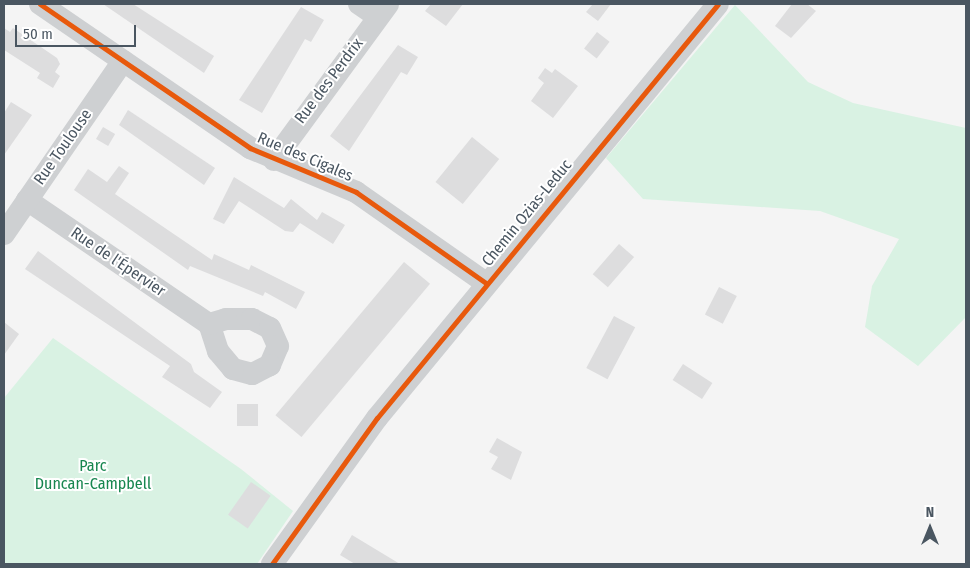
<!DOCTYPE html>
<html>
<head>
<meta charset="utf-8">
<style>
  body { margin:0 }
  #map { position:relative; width:970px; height:568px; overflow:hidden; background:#f4f4f4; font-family:"Fira Sans Condensed",sans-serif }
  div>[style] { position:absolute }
  .green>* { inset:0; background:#d9f2e3 }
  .building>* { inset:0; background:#ddddde; transform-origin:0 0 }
  .minor>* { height:22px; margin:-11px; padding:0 11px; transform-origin:11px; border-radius:11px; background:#ced0d2 }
  .cycleway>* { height:5px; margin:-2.5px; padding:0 2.5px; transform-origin:2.5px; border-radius:2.5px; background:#e8590c }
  span { translate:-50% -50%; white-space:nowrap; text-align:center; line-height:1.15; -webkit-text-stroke:4px #fff; paint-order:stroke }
  .street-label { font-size:16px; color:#4a5661 }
  .park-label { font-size:16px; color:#17864f }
  .frame { position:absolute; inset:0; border:5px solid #4a5661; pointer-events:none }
  .north { position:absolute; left:905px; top:503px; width:50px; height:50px; -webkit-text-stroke:4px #fff; paint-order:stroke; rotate:0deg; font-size:14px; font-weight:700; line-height:20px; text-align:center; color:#4a5661 }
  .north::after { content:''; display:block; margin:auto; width:18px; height:22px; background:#4a5661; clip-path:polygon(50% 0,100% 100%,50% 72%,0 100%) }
  .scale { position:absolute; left:15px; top:25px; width:121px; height:22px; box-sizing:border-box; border:2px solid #4a5661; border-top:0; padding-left:6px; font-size:15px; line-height:18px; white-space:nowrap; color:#4a5661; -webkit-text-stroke:4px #fff; paint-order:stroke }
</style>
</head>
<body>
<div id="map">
  <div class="green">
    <i style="clip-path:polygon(735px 5px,808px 82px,853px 103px,966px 128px,966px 317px,918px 366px,865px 327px,872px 286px,899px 239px,820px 211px,643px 199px,606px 158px)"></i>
    <i style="clip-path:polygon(53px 338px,241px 469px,293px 511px,257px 564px,4px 564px,4px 398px)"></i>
  </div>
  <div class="building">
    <i style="clip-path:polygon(103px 4px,133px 4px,214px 56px,204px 73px)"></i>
    <i style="clip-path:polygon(431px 4px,463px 4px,446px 26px,425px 11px)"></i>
    <i style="clip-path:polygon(593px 4px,611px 4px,598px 21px,586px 12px)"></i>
    <i style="clip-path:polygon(792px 4px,807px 4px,816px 11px,791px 38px,775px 26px)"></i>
    <i style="clip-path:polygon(301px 7px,324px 20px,311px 42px,305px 39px,262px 113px,239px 100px)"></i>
    <i style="clip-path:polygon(4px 28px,10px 32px,13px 28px,57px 58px,60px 64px,55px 72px,60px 76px,53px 88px,37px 78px,40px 73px,4px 50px)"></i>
    <i style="left:597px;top:32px;width:16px;height:21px;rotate:38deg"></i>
    <i style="clip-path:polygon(398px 45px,418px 57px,407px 75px,401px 72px,349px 151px,330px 136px)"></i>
    <i style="clip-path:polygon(545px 68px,552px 73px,555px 69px,578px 86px,553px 118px,531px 101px,544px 83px,538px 78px)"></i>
    <i style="clip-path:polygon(11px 102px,32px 115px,4px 155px,4px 113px)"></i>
    <i style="clip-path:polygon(128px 110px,215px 168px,204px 185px,119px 125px)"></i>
    <i style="left:103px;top:127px;width:14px;height:14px;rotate:30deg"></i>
    <i style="left:472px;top:137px;width:35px;height:58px;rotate:39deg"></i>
    <i style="clip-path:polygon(119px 166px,129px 173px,115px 194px,212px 260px,214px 254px,249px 270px,251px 265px,305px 292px,296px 309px,265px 292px,263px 296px,190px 266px,188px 270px,74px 190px,88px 169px,107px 182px)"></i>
    <i style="clip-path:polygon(234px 177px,284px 208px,291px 199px,317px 220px,322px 212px,345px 225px,333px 244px,300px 223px,293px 232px,285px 231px,239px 201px,224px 224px,213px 219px)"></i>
    <i style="left:619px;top:244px;width:20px;height:40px;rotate:41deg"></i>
    <i style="clip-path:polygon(38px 251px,191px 364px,194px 372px,222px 392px,210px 408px,162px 377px,170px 366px,25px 269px)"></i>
    <i style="left:404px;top:262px;width:34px;height:200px;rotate:40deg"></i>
    <i style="left:719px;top:287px;width:20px;height:31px;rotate:27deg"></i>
    <i style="left:614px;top:316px;width:24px;height:59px;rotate:28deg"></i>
    <i style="clip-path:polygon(4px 322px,19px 334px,4px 355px)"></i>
    <i style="left:683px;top:364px;width:35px;height:19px;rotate:33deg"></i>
    <i style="left:237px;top:404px;width:21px;height:22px"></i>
    <i style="clip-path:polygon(497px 438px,522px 452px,511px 480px,491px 469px,498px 457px,489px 452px)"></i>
    <i style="left:251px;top:482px;width:24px;height:40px;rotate:35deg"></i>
    <i style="clip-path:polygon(352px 535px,400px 564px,355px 564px,340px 555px)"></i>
  </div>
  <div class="minor">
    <i style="left:40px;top:4px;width:255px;rotate:34.4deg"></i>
    <i style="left:250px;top:148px;width:115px;rotate:22.5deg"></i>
    <i style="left:356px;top:192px;width:159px;rotate:35deg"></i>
    <i style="left:359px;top:4px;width:22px;rotate:34deg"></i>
    <i style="left:274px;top:160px;width:193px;rotate:-53.8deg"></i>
    <i style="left:27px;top:200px;width:220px;rotate:34.3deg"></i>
    <i style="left:4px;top:234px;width:210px;rotate:-55.5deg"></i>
    <i style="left:226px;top:319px;width:26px"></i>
    <i style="left:252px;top:319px;width:20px;rotate:27deg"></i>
    <i style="left:270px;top:328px;width:20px;rotate:66deg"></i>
    <i style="left:278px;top:346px;width:21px;rotate:113deg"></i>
    <i style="left:270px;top:365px;width:20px;rotate:153deg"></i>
    <i style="left:252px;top:374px;width:20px;rotate:-165deg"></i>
    <i style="left:233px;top:369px;width:23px;rotate:-130deg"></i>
    <i style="left:218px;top:351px;width:28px;rotate:-108deg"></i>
    <i style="left:209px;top:324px;width:18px;rotate:-16deg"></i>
    <i style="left:272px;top:564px;width:180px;rotate:-54.3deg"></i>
    <i style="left:377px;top:418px;width:536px;rotate:-50.52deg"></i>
  </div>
  <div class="cycleway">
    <i style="left:40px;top:4px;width:255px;rotate:34.4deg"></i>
    <i style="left:250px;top:148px;width:115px;rotate:22.5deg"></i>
    <i style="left:356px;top:192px;width:159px;rotate:35deg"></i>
    <i style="left:272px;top:564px;width:180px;rotate:-54.3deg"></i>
    <i style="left:377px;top:418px;width:536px;rotate:-50.52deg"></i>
  </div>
  <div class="street-label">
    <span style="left:329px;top:81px;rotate:-53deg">Rue des Perdrix</span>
    <span style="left:63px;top:147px;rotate:-55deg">Rue Toulouse</span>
    <span style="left:305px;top:157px;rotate:23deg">Rue des Cigales</span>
    <span style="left:527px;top:213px;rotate:-51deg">Chemin Ozias-Leduc</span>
    <span style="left:118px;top:262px;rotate:34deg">Rue de l'Épervier</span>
  </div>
  <div class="park-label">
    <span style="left:93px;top:475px">Parc<br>Duncan-Campbell</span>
  </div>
  <div class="frame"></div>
  <div class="north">N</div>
  <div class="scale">50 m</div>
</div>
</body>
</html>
